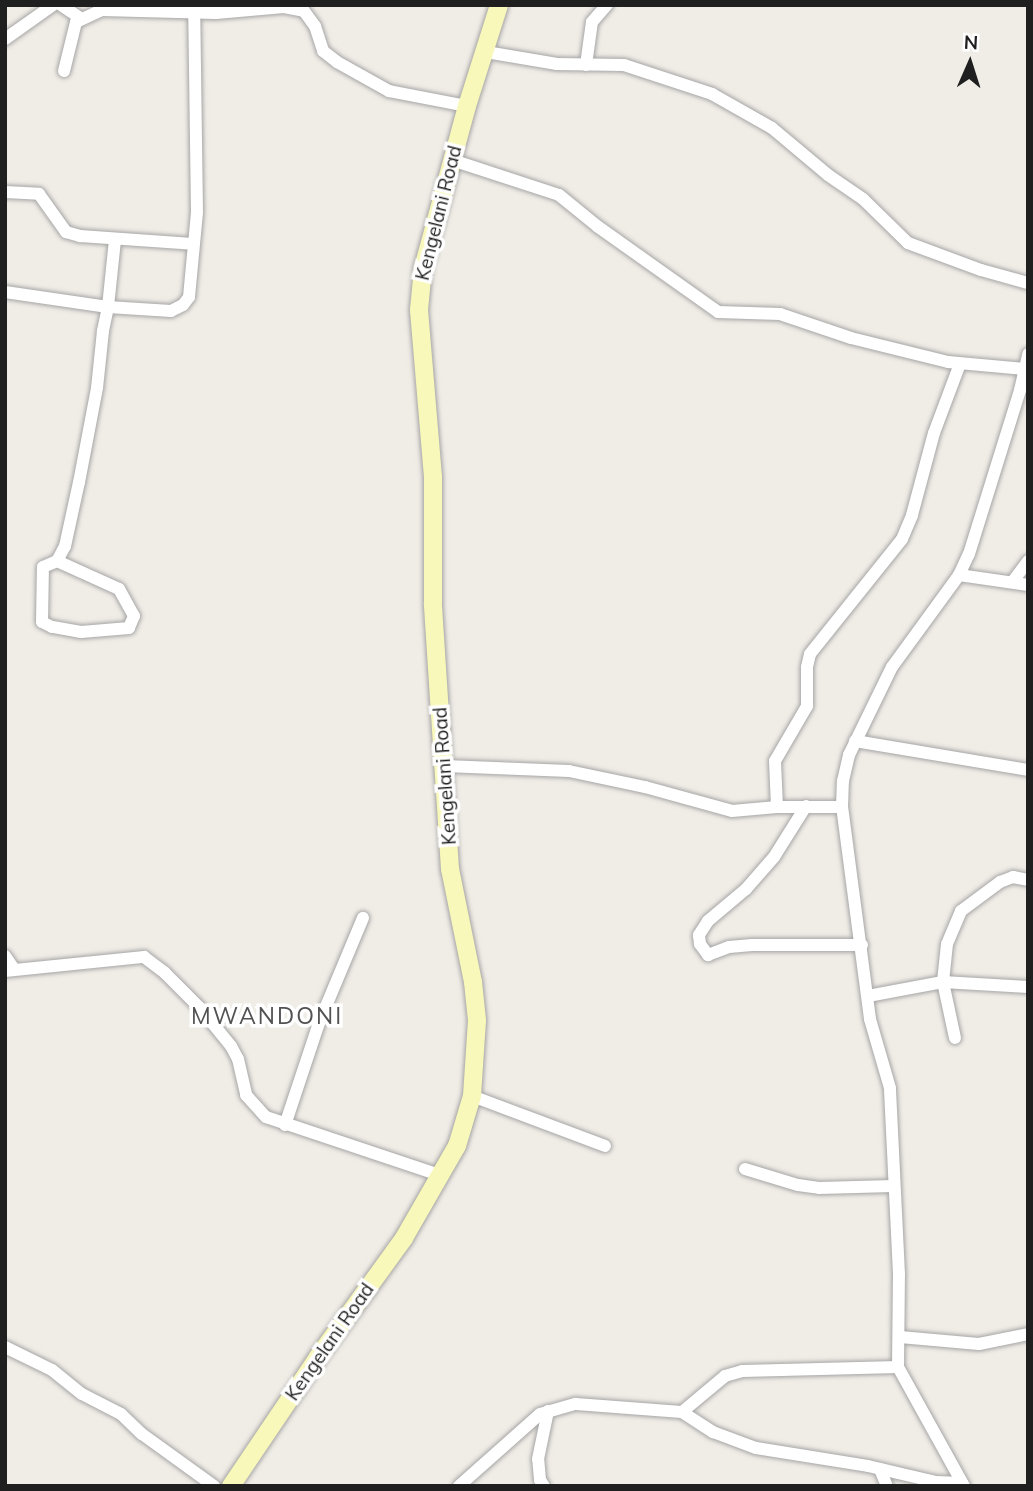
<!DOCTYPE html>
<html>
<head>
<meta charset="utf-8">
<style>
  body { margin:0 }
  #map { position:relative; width:1033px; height:1491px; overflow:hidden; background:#f0ece6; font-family:Mulish,sans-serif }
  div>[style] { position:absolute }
  .roads { filter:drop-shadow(0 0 2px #a6a6a6) drop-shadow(0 0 2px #a6a6a6) }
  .street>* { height:12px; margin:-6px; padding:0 6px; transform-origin:6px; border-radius:6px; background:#fff }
  .secondary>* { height:18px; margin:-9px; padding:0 9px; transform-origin:9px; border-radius:9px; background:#f8f8bb }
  span { translate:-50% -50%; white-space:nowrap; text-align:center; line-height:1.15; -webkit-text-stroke:7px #fff; paint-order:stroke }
  .street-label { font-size:19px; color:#1f1f1f }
  .quarter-label { font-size:23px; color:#525252; letter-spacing:2px }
  .frame { position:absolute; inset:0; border:7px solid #1f1f1f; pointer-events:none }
  .north { position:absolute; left:935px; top:28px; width:70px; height:70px; -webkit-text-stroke:5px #fff; paint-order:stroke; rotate:3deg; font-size:19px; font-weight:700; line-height:28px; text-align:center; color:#1f1f1f }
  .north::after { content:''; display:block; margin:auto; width:24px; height:32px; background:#1f1f1f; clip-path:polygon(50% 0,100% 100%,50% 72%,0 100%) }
</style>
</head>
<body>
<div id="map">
  <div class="roads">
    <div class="street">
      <i style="left:61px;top:5px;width:23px;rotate:34deg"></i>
      <i style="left:5px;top:39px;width:59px;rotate:-35.3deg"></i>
      <i style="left:486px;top:52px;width:72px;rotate:9.6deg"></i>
      <i style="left:557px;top:64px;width:67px;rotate:0.9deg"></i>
      <i style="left:624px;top:65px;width:93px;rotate:18.2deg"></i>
      <i style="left:712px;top:94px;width:69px;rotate:29.5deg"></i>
      <i style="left:772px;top:128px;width:73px;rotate:40deg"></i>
      <i style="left:828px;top:175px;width:42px;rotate:34.4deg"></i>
      <i style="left:863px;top:199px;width:63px;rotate:44.4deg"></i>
      <i style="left:908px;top:243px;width:78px;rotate:20.3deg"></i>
      <i style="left:981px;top:270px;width:49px;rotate:15.5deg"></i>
      <i style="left:586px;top:65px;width:43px;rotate:-82.1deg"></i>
      <i style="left:592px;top:22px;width:23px;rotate:-49deg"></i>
      <i style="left:64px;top:71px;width:50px;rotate:-76.2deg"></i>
      <i style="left:76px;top:22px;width:29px;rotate:-25deg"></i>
      <i style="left:102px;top:10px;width:114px;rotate:1.5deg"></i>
      <i style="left:216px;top:13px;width:68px;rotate:-5deg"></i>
      <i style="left:284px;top:7px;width:20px;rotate:11deg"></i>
      <i style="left:304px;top:11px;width:19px;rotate:54deg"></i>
      <i style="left:315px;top:26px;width:26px;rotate:72deg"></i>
      <i style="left:323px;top:51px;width:18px;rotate:38deg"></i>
      <i style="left:337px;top:62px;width:60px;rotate:29.1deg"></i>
      <i style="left:389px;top:91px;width:79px;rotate:10.9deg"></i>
      <i style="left:452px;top:160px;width:113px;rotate:18.1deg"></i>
      <i style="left:559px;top:195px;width:49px;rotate:39.2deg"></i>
      <i style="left:597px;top:226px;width:148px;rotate:35.4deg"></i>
      <i style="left:718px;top:312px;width:62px;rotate:1.8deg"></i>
      <i style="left:780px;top:314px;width:75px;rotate:18.7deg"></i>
      <i style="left:851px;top:338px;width:100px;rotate:13.9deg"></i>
      <i style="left:948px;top:362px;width:77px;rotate:5.2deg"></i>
      <i style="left:5px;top:192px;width:34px;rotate:3deg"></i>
      <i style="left:39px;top:194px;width:47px;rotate:54.6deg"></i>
      <i style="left:66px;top:232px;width:15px;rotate:16deg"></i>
      <i style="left:80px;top:236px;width:113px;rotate:4deg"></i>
      <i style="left:115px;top:240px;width:67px;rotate:96deg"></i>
      <i style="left:108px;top:307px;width:63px;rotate:3.6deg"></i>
      <i style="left:171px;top:311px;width:13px;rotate:-27deg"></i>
      <i style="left:183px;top:305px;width:10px;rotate:-53deg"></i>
      <i style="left:189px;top:297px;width:85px;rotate:-84.6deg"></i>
      <i style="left:197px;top:212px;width:206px;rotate:-90.8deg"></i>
      <i style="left:5px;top:292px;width:104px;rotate:8.3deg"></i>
      <i style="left:108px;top:307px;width:25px;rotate:102deg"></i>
      <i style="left:103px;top:331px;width:57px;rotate:96deg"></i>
      <i style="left:97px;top:388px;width:96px;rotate:100.8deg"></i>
      <i style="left:79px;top:482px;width:66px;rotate:102.3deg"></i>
      <i style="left:65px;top:546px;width:17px;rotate:118deg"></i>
      <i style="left:57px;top:561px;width:68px;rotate:24.3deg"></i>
      <i style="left:119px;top:589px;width:31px;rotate:61deg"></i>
      <i style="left:134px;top:616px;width:13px;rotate:113deg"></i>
      <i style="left:129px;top:628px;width:48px;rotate:175.2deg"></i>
      <i style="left:81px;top:632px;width:29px;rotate:-170deg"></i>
      <i style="left:52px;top:627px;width:11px;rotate:-153deg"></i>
      <i style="left:42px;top:622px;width:55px;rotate:-89deg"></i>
      <i style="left:43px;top:567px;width:15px;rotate:-23deg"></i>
      <i style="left:959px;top:575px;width:70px;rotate:8.2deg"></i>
      <i style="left:1013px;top:581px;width:25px;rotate:-53deg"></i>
      <i style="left:855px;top:741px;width:175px;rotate:9.5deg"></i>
      <i style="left:445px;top:766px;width:124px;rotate:2.3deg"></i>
      <i style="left:569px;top:771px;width:78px;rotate:11.9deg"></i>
      <i style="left:645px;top:787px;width:90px;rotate:15.4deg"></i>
      <i style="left:732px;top:811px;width:45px;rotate:-5.1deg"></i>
      <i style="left:777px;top:807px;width:65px"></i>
      <i style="left:806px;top:806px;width:60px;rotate:122.1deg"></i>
      <i style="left:774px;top:857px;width:43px;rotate:131.2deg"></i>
      <i style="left:746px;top:889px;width:50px;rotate:139.9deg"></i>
      <i style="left:708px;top:921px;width:17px;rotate:123deg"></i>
      <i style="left:699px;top:935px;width:9px;rotate:84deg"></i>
      <i style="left:700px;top:944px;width:14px;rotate:54deg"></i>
      <i style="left:708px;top:955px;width:22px;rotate:-21deg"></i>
      <i style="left:729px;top:947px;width:23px;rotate:-5deg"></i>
      <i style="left:752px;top:945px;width:110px"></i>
      <i style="left:777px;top:807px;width:46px;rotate:-92.5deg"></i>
      <i style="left:775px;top:761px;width:64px;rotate:-59.8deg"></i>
      <i style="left:807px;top:706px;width:39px;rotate:-90deg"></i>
      <i style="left:807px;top:667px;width:13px;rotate:-77deg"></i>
      <i style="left:810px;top:654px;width:147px;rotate:-51.3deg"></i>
      <i style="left:902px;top:539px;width:26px;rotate:-67deg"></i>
      <i style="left:912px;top:515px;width:85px;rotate:-75deg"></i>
      <i style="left:934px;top:433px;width:74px;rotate:-69.4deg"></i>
      <i style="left:5px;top:956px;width:16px;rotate:55deg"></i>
      <i style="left:5px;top:971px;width:140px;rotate:-5.8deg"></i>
      <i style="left:144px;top:957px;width:26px;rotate:37deg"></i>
      <i style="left:165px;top:973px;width:49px;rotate:45deg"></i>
      <i style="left:200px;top:1008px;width:49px;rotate:50.8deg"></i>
      <i style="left:231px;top:1046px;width:15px;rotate:62deg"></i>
      <i style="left:238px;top:1059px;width:37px;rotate:77deg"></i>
      <i style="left:246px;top:1095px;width:30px;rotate:48deg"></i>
      <i style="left:266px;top:1117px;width:186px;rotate:18.5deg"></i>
      <i style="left:868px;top:996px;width:76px;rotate:-10.6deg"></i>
      <i style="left:943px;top:982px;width:38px;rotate:-84deg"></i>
      <i style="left:947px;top:944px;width:36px;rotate:-67deg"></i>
      <i style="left:961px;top:911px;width:49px;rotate:-36.6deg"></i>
      <i style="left:1000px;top:882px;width:14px;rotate:-21deg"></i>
      <i style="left:1013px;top:877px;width:15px;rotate:11deg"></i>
      <i style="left:955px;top:1038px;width:57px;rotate:-102.1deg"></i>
      <i style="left:943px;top:982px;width:85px;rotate:3.4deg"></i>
      <i style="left:472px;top:1096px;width:142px;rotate:20.6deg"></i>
      <i style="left:285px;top:1125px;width:108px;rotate:-71.6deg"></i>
      <i style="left:319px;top:1023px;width:114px;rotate:-67.3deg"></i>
      <i style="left:745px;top:1169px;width:55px;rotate:16.8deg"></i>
      <i style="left:798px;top:1185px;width:21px;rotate:8deg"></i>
      <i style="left:819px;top:1188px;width:74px;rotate:-1.5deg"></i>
      <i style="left:900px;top:1337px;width:79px;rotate:5.1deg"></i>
      <i style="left:979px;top:1344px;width:50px;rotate:-11.5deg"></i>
      <i style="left:5px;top:1347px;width:52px;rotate:26.1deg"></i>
      <i style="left:52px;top:1370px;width:38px;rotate:39deg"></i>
      <i style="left:82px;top:1394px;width:44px;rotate:27.1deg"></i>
      <i style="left:121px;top:1414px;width:29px;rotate:44deg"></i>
      <i style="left:142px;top:1434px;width:89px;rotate:35.8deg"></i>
      <i style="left:682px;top:1412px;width:56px;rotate:-39.9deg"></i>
      <i style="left:725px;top:1376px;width:18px;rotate:-16deg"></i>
      <i style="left:742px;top:1371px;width:156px;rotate:-1.5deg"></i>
      <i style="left:880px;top:1469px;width:18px;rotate:68deg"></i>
      <i style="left:459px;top:1486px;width:108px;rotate:-41.6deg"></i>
      <i style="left:540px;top:1414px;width:37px;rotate:-16deg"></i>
      <i style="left:576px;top:1404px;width:106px;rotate:4.3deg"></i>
      <i style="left:682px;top:1412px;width:37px;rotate:33deg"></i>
      <i style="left:713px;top:1432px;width:46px;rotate:20.4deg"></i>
      <i style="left:756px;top:1448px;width:113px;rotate:9.1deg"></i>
      <i style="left:868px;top:1466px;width:70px;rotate:13.2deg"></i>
      <i style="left:936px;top:1482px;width:26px;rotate:2deg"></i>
      <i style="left:544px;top:1486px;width:7px;rotate:-124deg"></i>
      <i style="left:540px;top:1480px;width:21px;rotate:-95deg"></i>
      <i style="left:538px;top:1459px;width:49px;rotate:-78.2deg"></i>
      <i style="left:964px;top:1486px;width:136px;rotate:-119deg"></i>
      <i style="left:898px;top:1367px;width:93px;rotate:-89.4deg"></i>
      <i style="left:899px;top:1274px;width:186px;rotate:-92.8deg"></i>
      <i style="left:890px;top:1088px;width:72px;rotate:-106.2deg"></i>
      <i style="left:870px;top:1019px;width:214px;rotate:-97.5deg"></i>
      <i style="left:842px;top:807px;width:26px;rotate:-88deg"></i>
      <i style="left:843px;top:781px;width:27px;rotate:-77deg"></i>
      <i style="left:849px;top:755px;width:98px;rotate:-64deg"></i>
      <i style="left:892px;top:667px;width:114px;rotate:-53.9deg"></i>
      <i style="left:959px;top:575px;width:23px;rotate:-65deg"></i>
      <i style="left:969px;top:554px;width:172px;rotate:-72.7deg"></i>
      <i style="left:1020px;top:390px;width:37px;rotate:-77deg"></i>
    </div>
    <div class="secondary">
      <i style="left:231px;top:1486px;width:156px;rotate:-56deg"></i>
      <i style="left:318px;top:1357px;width:147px;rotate:-54.1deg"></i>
      <i style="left:404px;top:1238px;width:106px;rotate:-60.1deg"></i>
      <i style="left:457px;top:1146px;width:52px;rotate:-73.3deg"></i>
      <i style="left:472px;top:1096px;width:76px;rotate:-86.2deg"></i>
      <i style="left:477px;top:1020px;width:38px;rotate:-96deg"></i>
      <i style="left:473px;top:982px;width:115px;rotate:-101.5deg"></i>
      <i style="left:450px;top:869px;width:267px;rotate:-93.7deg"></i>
      <i style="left:433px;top:603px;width:126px;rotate:-90deg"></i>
      <i style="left:433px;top:477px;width:168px;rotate:-94.8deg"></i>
      <i style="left:419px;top:310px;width:42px;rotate:-84.6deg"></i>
      <i style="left:423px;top:268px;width:168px;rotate:-74.8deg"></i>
      <i style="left:467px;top:106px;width:106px;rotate:-72.4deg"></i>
    </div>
  </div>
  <div class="street-label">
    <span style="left:439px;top:213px;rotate:-76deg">Kengelani Road</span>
    <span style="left:445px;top:776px;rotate:-94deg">Kengelani Road</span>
    <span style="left:330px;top:1342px;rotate:-55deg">Kengelani Road</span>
  </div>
  <div class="quarter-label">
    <span style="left:267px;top:1016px">MWANDONI</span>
  </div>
  <div class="frame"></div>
  <div class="north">N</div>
</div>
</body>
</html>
